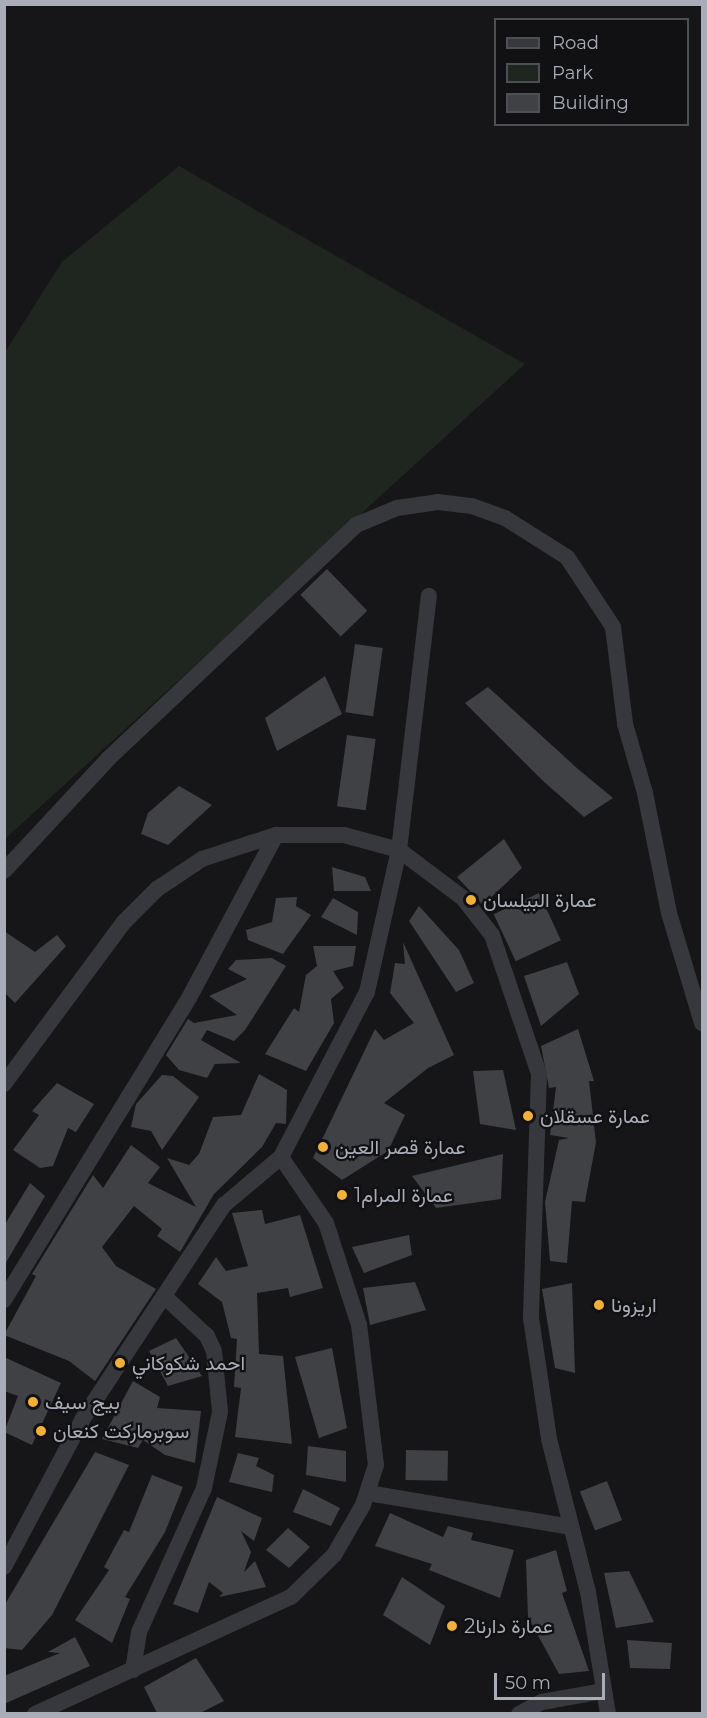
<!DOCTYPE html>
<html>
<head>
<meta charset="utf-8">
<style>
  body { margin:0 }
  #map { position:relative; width:707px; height:1718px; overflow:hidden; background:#161618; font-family:Montserrat,Vazirmatn,sans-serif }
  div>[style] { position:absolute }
  .green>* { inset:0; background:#1e261f }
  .building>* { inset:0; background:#404145; transform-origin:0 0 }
  .street>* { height:16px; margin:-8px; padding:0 8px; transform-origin:8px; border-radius:8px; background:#37383d }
  .dots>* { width:16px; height:16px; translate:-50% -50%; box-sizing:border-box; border:3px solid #111113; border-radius:50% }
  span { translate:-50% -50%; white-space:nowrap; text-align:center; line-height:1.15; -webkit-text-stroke:4.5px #111113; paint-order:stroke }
  .poi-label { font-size:20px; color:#a8adb8 }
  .left { translate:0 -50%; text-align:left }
  .frame { position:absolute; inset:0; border:6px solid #a8adb8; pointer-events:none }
  .legend { position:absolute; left:494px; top:18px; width:195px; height:108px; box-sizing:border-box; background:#111113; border:2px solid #4d4f55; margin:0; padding:8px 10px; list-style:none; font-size:18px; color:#a8adb8 }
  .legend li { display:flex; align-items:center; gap:12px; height:30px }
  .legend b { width:30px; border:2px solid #4d4f55 }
  .scale { position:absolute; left:494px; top:1673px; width:111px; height:27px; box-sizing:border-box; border:3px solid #a8adb8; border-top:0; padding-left:8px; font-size:18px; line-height:21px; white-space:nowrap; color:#a8adb8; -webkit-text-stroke:4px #111113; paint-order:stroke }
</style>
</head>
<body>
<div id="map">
  <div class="green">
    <i style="clip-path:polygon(179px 166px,525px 364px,5px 839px,5px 352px,62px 262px)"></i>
  </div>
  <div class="building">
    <i style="left:327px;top:569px;width:58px;height:37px;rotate:46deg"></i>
    <i style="left:355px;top:644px;width:28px;height:69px;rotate:8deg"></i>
    <i style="clip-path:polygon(325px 676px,342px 714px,277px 751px,265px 718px)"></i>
    <i style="clip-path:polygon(488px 687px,578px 769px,613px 798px,584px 817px,542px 780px,465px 703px)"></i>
    <i style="left:347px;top:735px;width:29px;height:72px;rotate:8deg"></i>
    <i style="clip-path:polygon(179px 786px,212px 805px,168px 845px,141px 834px,148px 813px)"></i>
    <i style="clip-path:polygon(504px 839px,522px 868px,483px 905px,457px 877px)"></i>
    <i style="clip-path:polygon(332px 867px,365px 877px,371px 891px,334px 891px)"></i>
    <i style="left:539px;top:893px;width:52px;height:50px;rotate:65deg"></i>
    <i style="clip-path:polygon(297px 897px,296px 906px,311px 915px,283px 954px,248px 940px,246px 930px,272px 922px,276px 898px)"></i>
    <i style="clip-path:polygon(333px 898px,358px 912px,357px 935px,321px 917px)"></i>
    <i style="clip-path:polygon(419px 906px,459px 950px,474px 983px,456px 992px,409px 921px)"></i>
    <i style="clip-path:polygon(4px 931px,35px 952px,57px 935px,66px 946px,15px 1003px,4px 992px)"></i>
    <i style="clip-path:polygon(403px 942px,454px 1055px,428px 1068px,384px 1103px,405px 1115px,388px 1151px,342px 1180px,313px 1158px,375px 1029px,384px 1040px,414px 1023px,390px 993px,395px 963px,405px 964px)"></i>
    <i style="clip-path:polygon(313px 946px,356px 946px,353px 966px,333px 971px,344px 988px,331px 999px,334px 1023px,306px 1071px,265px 1054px,294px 1008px,299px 1012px,306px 975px,317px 966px)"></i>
    <i style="clip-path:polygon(272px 958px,286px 966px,245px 1030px,234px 1041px,207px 1030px,201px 1040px,241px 1063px,215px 1064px,207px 1078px,179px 1070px,166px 1055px,188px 1019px,194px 1023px,237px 1015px,209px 996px,247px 979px,228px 969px,236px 960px)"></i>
    <i style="clip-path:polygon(567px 962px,579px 994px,541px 1026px,524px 976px)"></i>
    <i style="clip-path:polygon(578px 1029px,594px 1081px,589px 1081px,596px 1142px,585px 1202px,572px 1201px,567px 1263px,550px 1261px,545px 1202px,559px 1140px,569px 1138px,550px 1135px,556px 1087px,549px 1088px,541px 1046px)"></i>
    <i style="clip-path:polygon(503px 1070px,516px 1130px,480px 1124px,473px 1071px)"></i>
    <i style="clip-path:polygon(259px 1074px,287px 1090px,286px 1124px,276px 1123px,262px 1147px,214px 1194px,180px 1252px,157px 1236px,162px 1229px,134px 1206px,102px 1247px,116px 1266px,156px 1289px,95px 1381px,69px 1361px,4px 1335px,36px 1276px,32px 1274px,93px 1175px,103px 1188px,131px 1145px,160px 1167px,148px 1183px,196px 1207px,167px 1158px,189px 1165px,199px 1154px,213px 1117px,241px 1115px)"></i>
    <i style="clip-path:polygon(162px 1075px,173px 1076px,199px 1097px,162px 1150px,151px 1131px,131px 1127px,136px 1104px)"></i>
    <i style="clip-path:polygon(57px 1083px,94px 1104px,76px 1132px,68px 1128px,53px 1166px,40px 1168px,13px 1150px,39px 1115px,32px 1111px)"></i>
    <i style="clip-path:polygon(503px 1154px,501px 1199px,436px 1208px,412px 1176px)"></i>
    <i style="clip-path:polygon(30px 1183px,45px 1196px,4px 1266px,4px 1226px)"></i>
    <i style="clip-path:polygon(262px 1210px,265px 1224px,300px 1215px,323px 1288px,290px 1297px,288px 1288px,257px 1293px,259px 1354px,283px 1356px,292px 1444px,235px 1437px,241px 1388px,234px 1387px,237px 1339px,231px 1338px,222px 1302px,198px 1284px,216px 1257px,226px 1271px,248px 1266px,232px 1213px)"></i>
    <i style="clip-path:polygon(409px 1235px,412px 1255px,364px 1273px,352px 1247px)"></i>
    <i style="clip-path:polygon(415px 1282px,426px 1310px,370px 1325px,363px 1288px)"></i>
    <i style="clip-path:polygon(572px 1283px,575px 1373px,555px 1368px,542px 1289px)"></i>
    <i style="clip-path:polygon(176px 1338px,202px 1376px,168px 1386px,149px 1351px)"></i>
    <i style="clip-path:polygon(332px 1348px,347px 1428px,319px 1438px,295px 1357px)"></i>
    <i style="clip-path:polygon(4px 1357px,61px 1383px,32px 1445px,4px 1432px,18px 1396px,4px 1391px)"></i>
    <i style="clip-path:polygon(133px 1381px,160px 1397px,157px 1408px,201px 1411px,195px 1463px,165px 1455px,143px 1440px,138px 1448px,102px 1439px)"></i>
    <i style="clip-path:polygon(308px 1446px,346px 1451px,346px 1482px,306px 1475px)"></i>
    <i style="left:406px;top:1450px;width:42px;height:30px;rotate:1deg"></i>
    <i style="clip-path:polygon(95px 1452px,129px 1465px,52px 1615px,22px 1650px,4px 1648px,4px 1606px)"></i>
    <i style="clip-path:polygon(238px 1453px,259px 1458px,256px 1466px,274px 1475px,272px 1492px,229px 1482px)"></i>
    <i style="clip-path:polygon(152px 1475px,183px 1487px,165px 1532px,125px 1597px,130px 1599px,112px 1643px,75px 1620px,109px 1570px,104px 1567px,124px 1530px,129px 1532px)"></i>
    <i style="left:607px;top:1481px;width:42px;height:29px;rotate:69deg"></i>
    <i style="clip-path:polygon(303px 1489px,340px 1508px,331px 1526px,293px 1512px)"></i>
    <i style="clip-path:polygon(217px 1497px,262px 1518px,254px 1541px,241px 1531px,251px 1552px,244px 1572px,255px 1561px,266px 1587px,219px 1597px,223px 1593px,209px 1582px,198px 1613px,173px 1604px)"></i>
    <i style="clip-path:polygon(390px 1513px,443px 1537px,448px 1526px,473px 1533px,471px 1540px,514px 1550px,500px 1598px,429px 1570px,432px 1564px,375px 1546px)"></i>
    <i style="clip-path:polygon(288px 1528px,310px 1547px,289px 1568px,266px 1550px)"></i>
    <i style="clip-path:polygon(556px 1550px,567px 1591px,562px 1593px,589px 1671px,559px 1674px,528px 1617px,526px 1560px)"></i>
    <i style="clip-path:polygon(629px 1571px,654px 1622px,616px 1628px,604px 1573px)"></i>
    <i style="clip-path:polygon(402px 1577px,445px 1606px,430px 1645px,383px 1615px)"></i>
    <i style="clip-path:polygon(75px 1637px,90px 1666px,4px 1704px,4px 1676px,60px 1653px,48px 1652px)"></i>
    <i style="clip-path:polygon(627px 1640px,672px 1643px,670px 1669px,630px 1668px)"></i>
    <i style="clip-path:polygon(196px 1658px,224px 1701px,200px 1713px,157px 1713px,144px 1687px)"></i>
  </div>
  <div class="street">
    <i style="left:4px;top:871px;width:154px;rotate:-47.1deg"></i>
    <i style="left:109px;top:758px;width:340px;rotate:-43.3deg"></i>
    <i style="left:356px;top:525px;width:44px;rotate:-22.5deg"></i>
    <i style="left:397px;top:508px;width:41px;rotate:-8.3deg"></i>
    <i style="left:438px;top:502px;width:34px;rotate:7deg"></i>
    <i style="left:472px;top:506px;width:35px;rotate:20deg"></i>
    <i style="left:505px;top:518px;width:73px;rotate:32.2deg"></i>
    <i style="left:567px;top:557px;width:84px;rotate:56.7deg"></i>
    <i style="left:613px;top:627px;width:98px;rotate:82.9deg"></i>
    <i style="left:625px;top:724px;width:72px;rotate:73.8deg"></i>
    <i style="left:645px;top:793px;width:122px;rotate:78.7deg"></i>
    <i style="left:669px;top:913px;width:115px;rotate:73.3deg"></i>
    <i style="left:4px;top:1084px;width:202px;rotate:-53.5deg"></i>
    <i style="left:124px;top:922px;width:47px;rotate:-45deg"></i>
    <i style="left:157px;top:889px;width:54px;rotate:-33.7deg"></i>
    <i style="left:202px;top:859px;width:78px;rotate:-18deg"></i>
    <i style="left:4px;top:1300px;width:354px;rotate:-58.5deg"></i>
    <i style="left:189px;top:998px;width:185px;rotate:-61.9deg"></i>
    <i style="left:276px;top:835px;width:68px"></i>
    <i style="left:344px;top:835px;width:57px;rotate:15.3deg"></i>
    <i style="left:399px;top:850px;width:80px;rotate:36.9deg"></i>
    <i style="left:463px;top:898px;width:47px;rotate:51.9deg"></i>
    <i style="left:492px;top:935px;width:147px;rotate:71.3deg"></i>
    <i style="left:539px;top:1074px;width:244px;rotate:91.9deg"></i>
    <i style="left:531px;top:1318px;width:122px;rotate:81.5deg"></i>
    <i style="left:549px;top:1439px;width:158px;rotate:75.7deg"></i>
    <i style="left:588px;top:1592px;width:124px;rotate:80.7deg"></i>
    <i style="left:368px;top:1493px;width:206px;rotate:9.5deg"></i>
    <i style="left:4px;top:1567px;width:166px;rotate:-62deg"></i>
    <i style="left:82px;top:1420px;width:258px;rotate:-56.6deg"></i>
    <i style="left:224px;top:1205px;width:75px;rotate:-40.1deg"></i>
    <i style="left:281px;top:1157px;width:186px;rotate:-62.5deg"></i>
    <i style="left:367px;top:992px;width:146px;rotate:-77.3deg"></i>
    <i style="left:399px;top:850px;width:256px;rotate:-83.3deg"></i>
    <i style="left:133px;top:1670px;width:38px;rotate:-81deg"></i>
    <i style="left:139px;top:1632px;width:158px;rotate:-65.7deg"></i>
    <i style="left:204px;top:1488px;width:78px;rotate:-78.1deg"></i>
    <i style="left:220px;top:1412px;width:61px;rotate:-95.6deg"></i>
    <i style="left:214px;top:1351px;width:17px;rotate:-115deg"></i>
    <i style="left:207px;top:1336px;width:59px;rotate:-137.1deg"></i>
    <i style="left:35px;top:1714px;width:281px;rotate:-24.6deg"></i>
    <i style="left:291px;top:1597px;width:60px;rotate:-44.3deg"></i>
    <i style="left:334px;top:1555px;width:58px;rotate:-59.9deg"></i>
    <i style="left:363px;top:1505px;width:42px;rotate:-72deg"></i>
    <i style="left:376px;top:1465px;width:141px;rotate:-96.9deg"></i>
    <i style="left:359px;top:1325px;width:107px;rotate:-107.9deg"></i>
    <i style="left:326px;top:1223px;width:80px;rotate:-124.3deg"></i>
    <i style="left:519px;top:1714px;width:26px;rotate:-28deg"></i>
    <i style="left:542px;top:1702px;width:63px;rotate:-10.1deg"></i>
  </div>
  <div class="dots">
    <i style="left:471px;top:900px;background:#f2b134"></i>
    <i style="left:528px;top:1116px;background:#f2b134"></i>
    <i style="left:323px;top:1147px;background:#f2b134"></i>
    <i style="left:342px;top:1195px;background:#f2b134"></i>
    <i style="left:599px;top:1305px;background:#f2b134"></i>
    <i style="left:120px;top:1363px;background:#f2b134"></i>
    <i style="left:33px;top:1402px;background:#f2b134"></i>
    <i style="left:41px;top:1431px;background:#f2b134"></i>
    <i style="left:452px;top:1626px;background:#f2b134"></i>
  </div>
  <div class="poi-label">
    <span class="left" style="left:483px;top:900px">عمارة البيلسان</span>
    <span class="left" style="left:540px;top:1116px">عمارة عسقلان</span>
    <span class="left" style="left:335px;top:1147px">عمارة قصر العين</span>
    <span class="left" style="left:354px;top:1195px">عمارة المرام1</span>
    <span class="left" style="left:611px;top:1305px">اريزونا</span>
    <span class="left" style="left:132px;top:1363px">احمد شكوكاني</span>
    <span class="left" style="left:45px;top:1402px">بيج سيف</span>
    <span class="left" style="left:53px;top:1431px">سوبرماركت كنعان</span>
    <span class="left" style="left:464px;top:1626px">عمارة دارنا2</span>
  </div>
  <div class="frame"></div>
  <ul class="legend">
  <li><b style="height:8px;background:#37383d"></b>Road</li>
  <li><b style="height:16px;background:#1e261f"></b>Park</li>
  <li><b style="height:16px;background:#404145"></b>Building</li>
  </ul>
  <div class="scale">50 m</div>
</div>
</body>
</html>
